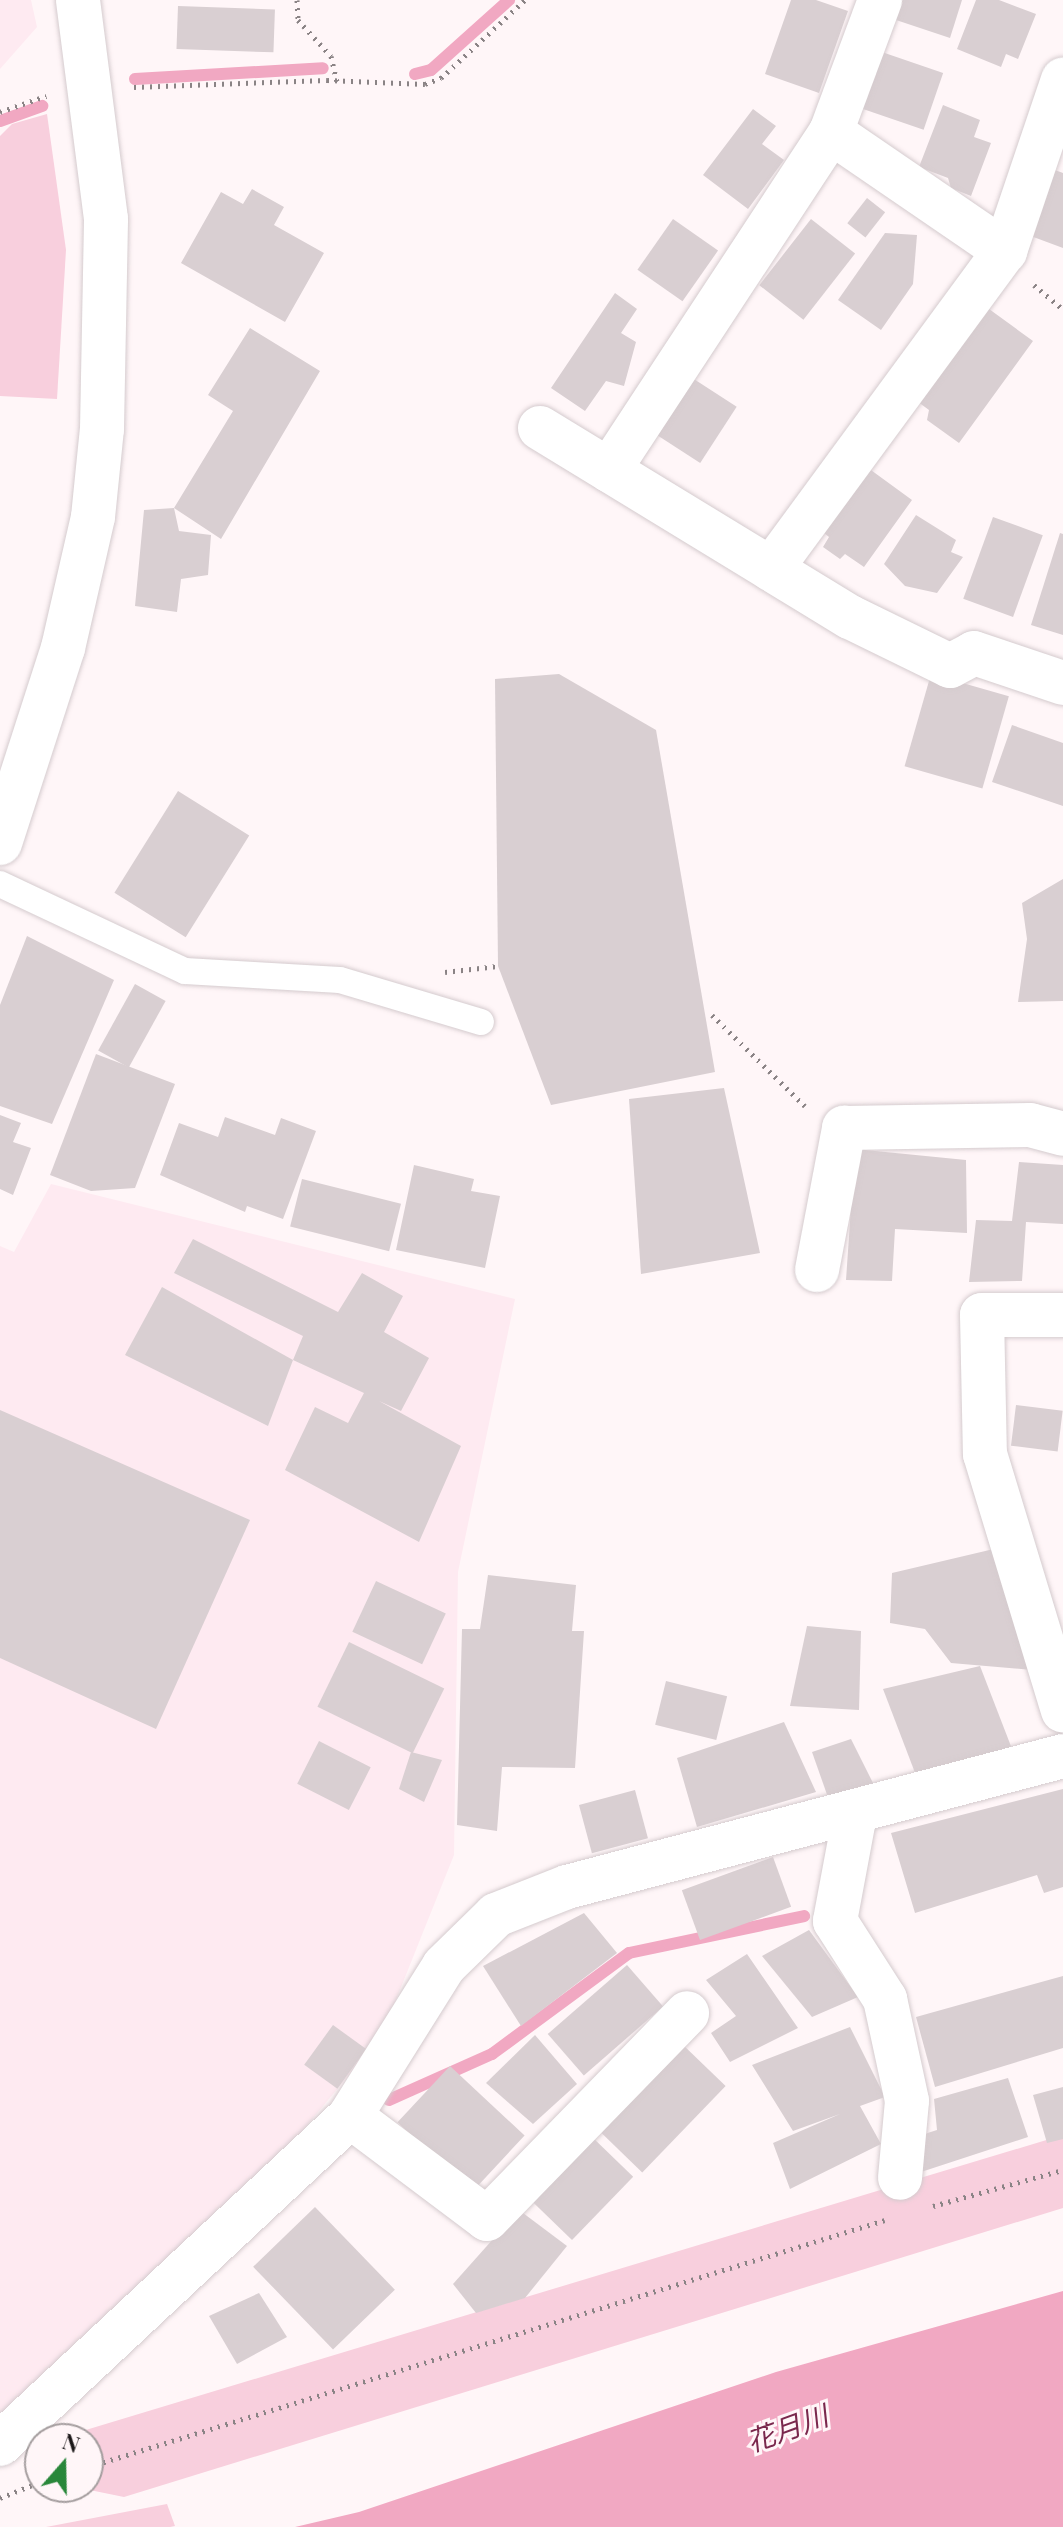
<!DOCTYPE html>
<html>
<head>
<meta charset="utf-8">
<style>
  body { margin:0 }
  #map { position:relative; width:1063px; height:2527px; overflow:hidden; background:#fff6f8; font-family:"Playfair Display","Noto Sans JP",serif }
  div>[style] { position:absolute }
  .built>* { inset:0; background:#feeaf1 }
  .green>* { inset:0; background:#f8cfdd }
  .water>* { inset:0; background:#f1a8c2 }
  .stream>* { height:12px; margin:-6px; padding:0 6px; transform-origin:6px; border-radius:6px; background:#f1a8c2 }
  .building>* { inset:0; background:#d9cfd2; transform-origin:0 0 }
  .path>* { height:5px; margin-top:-2.5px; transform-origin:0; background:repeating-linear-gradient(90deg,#8a8385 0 2px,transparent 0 8px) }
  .roads { filter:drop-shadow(0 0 2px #d5cbce) drop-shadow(0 0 2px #d5cbce) }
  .service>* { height:26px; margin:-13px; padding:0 13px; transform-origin:13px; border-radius:13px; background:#fff }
  .minor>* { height:44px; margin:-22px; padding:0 22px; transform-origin:22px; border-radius:22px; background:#fff }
  .tertiary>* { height:44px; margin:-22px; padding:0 22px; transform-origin:22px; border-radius:22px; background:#fff }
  span { translate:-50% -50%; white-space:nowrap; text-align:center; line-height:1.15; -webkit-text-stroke:6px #fff6f8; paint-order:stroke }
  .water-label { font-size:28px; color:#7a284d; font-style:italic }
  .north { position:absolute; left:24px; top:2423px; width:80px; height:80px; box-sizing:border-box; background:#fff6f8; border:2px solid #a49d9e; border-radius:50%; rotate:20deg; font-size:22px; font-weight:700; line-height:32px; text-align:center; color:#1b1718 }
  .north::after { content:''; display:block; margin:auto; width:28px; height:36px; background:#29873a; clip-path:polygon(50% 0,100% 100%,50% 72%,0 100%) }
</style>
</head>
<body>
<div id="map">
  <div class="built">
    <i style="clip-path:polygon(0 0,31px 0,37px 27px,0 69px)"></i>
    <i style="clip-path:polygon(51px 1184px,515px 1299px,458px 1572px,454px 1855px,381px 2037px,218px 2231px,0 2450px,0 1246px,14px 1252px)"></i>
  </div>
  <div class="green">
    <i style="clip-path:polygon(47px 114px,66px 250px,57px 399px,0 396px,0 136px,12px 124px)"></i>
    <i style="clip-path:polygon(1063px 2135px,1063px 2208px,124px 2497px,75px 2487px,88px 2487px,88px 2439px,56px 2439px)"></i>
    <i style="clip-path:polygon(167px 2504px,175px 2526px,170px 2527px,46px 2527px)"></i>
  </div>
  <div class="water">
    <i style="clip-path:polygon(1063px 2291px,1063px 2527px,295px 2527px,359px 2512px,776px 2372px)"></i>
  </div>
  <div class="stream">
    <i style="left:415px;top:74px;width:16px;rotate:-14deg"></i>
    <i style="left:431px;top:70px;width:105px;rotate:-41.9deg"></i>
    <i style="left:135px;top:79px;width:188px;rotate:-3.3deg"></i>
    <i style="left:0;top:121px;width:45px;rotate:-19.7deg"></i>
    <i style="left:389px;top:2100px;width:113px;rotate:-24.1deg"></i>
    <i style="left:492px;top:2054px;width:170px;rotate:-36.4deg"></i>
    <i style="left:629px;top:1953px;width:179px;rotate:-11.9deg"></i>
  </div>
  <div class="building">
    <i style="clip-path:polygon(791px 0,816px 0,848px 11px,819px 93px,765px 74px)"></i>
    <i style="clip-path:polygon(896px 0,962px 0,950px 38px,890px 18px)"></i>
    <i style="clip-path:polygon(976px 0,999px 0,1036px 14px,1018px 59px,1006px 54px,1001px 67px,957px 49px)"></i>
    <i style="left:178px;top:6px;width:97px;height:43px;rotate:2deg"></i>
    <i style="left:876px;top:50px;width:71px;height:60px;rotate:19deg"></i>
    <i style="clip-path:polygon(943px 105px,980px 120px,974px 137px,991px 143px,971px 196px,951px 188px,948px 178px,919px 167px)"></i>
    <i style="clip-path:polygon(753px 109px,776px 126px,762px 144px,784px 160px,748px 209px,703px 175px)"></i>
    <i style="clip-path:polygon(1044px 166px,1063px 173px,1063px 248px,1020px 232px)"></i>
    <i style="clip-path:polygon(252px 189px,284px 207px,274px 225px,324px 253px,285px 322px,181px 263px,221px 192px,243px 204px)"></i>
    <i style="left:867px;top:198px;width:23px;height:32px;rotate:38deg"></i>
    <i style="left:673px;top:219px;width:55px;height:62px;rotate:35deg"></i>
    <i style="left:811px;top:219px;width:56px;height:84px;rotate:38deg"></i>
    <i style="clip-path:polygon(885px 233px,917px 235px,913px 284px,881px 330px,838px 300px)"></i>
    <i style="clip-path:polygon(615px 293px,637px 309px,621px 333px,636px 342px,624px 386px,606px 381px,585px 411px,551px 388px)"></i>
    <i style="clip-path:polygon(978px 301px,1033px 341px,959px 443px,927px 420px,929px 410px,910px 396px)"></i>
    <i style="clip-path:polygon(250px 328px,320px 371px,221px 539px,174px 508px,179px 531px,211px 535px,208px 575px,181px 579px,177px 612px,135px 606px,144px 510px,174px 508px,233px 411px,208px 395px)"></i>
    <i style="left:683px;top:372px;width:64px;height:67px;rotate:33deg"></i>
    <i style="clip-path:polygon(864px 465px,912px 500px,864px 567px,845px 554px,840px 559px,823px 547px,829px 537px,819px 529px)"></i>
    <i style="clip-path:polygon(916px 515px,956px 540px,951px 552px,963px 557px,937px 593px,905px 586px,884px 564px)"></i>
    <i style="left:993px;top:517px;width:53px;height:87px;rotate:20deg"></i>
    <i style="clip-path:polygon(1060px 533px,1063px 534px,1063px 635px,1031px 625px)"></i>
    <i style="clip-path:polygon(559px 674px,656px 730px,715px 1072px,551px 1105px,498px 966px,495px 679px)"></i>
    <i style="left:931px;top:674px;width:81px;height:96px;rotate:16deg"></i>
    <i style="clip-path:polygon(1012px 725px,1063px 743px,1063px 806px,992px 782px)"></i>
    <i style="left:178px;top:791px;width:84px;height:120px;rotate:32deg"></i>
    <i style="clip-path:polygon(1063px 879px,1063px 1001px,1018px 1002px,1027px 939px,1022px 903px)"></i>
    <i style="clip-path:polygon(27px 936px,114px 980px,52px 1124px,0 1106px,0 1005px)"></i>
    <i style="left:135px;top:984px;width:35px;height:76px;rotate:29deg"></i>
    <i style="clip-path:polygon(96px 1054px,175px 1084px,135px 1188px,91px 1191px,50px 1175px)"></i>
    <i style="clip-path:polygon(724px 1088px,760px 1253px,641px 1274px,629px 1099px)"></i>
    <i style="clip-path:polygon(0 1115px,21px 1123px,13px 1142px,31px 1148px,13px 1195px,0 1189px)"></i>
    <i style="clip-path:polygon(225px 1117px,275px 1135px,281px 1118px,316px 1131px,283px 1219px,247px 1206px,245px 1212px,160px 1175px,179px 1123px,218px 1137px)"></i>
    <i style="clip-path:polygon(855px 1149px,966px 1160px,967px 1233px,895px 1229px,892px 1281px,846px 1280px)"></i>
    <i style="clip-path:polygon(1019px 1162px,1063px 1165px,1063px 1224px,1026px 1222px,1022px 1281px,969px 1282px,976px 1220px,1012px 1221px)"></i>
    <i style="clip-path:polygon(414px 1165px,474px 1179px,471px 1191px,500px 1196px,485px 1268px,396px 1250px)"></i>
    <i style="left:302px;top:1179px;width:102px;height:49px;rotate:14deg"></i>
    <i style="clip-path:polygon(193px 1239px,338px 1312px,362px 1273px,403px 1296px,384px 1332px,429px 1358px,401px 1411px,379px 1401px,461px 1446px,419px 1542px,285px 1470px,315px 1407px,348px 1423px,364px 1393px,293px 1360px,303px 1336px,174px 1273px)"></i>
    <i style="clip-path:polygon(162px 1287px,293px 1360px,268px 1426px,125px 1355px)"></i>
    <i style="left:1016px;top:1405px;width:47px;height:41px;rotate:7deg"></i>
    <i style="clip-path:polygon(0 1410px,250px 1520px,156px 1729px,0 1658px)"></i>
    <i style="clip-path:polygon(998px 1548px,1032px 1670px,951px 1663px,925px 1629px,890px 1623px,892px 1573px)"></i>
    <i style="clip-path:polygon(488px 1575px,576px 1585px,572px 1631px,584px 1631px,575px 1768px,502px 1767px,497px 1831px,457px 1825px,462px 1629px,480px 1629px)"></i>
    <i style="left:376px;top:1581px;width:77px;height:56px;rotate:25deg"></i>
    <i style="clip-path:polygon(807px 1626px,861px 1631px,859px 1710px,790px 1706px)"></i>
    <i style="left:349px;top:1642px;width:106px;height:72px;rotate:26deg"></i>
    <i style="clip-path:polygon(980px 1666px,1014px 1754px,917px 1778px,883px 1689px)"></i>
    <i style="left:666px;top:1681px;width:63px;height:45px;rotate:14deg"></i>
    <i style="clip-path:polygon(784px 1722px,816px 1792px,697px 1827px,677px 1758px)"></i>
    <i style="clip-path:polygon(851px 1739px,875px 1787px,830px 1803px,812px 1752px)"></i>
    <i style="left:319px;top:1741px;width:58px;height:48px;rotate:27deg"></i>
    <i style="clip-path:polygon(411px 1752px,442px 1760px,424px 1802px,399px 1789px)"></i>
    <i style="clip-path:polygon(1063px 1789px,1063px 1887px,1044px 1893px,1037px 1875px,915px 1913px,891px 1833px)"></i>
    <i style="left:635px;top:1790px;width:50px;height:58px;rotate:75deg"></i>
    <i style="left:773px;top:1857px;width:53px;height:97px;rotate:70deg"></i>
    <i style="clip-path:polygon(584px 1913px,617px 1953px,521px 2026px,483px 1966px)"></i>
    <i style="clip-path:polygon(809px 1930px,858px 1997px,812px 2017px,762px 1956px)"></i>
    <i style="clip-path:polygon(747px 1954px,798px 2028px,730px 2062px,711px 2033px,736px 2016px,706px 1980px)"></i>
    <i style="left:627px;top:1965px;width:55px;height:105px;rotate:49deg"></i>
    <i style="clip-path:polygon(1063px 1976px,1063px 2048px,935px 2087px,916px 2017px)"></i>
    <i style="left:333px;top:2025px;width:41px;height:49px;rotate:36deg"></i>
    <i style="clip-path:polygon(850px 2027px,885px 2097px,860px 2106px,881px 2144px,790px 2189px,773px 2143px,840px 2114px,793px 2131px,752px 2065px)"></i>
    <i style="clip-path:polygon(535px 2035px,577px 2084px,533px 2124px,486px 2083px)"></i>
    <i style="left:681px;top:2043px;width:62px;height:120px;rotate:44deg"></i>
    <i style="left:450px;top:2066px;width:102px;height:77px;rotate:43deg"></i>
    <i style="clip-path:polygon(1008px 2078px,1028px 2137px,921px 2172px,912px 2138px,937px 2130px,934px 2099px)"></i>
    <i style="clip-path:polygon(1063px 2087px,1063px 2139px,1047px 2143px,1033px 2095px)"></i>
    <i style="left:590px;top:2135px;width:60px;height:88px;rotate:44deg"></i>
    <i style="left:315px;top:2207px;width:115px;height:86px;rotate:46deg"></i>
    <i style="clip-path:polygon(519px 2210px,567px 2246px,525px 2298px,476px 2313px,453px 2284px)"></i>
    <i style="clip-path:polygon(259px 2293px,287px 2337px,237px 2364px,209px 2316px)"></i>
  </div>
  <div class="path">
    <i style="left:297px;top:0;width:20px;rotate:87deg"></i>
    <i style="left:298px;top:20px;width:49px;rotate:47.5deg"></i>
    <i style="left:331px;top:56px;width:26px;rotate:77deg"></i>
    <i style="left:134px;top:87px;width:193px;rotate:-2.1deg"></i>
    <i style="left:327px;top:80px;width:98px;rotate:2.3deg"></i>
    <i style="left:425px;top:84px;width:17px;rotate:-21deg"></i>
    <i style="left:441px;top:78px;width:115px;rotate:-42.9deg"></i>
    <i style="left:0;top:112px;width:49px;rotate:-19.2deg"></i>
    <i style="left:1034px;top:285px;width:38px;rotate:40deg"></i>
    <i style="left:445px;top:972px;width:53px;rotate:-6.5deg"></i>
    <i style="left:712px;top:1015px;width:130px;rotate:44.4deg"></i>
    <i style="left:933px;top:2206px;width:135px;rotate:-15.5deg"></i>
    <i style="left:88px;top:2467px;width:834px;rotate:-17.22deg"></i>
    <i style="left:0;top:2498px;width:43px;rotate:-21.8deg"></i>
  </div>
  <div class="roads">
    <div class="service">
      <i style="left:0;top:884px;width:204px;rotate:25.2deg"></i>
      <i style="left:185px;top:971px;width:155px;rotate:3.3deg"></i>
      <i style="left:340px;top:980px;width:147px;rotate:16.6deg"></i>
    </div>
    <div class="minor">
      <i style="left:831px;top:132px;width:211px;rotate:34.4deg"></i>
      <i style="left:540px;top:428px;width:363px;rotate:31.4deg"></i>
      <i style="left:850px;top:617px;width:111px;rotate:26.1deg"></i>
      <i style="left:950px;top:666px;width:27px;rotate:-28deg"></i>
      <i style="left:974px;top:653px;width:94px;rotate:18.6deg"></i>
      <i style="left:609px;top:470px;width:404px;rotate:-56.7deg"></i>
      <i style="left:831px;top:132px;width:141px;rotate:-69.6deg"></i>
      <i style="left:771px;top:569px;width:395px;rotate:-53.7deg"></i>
      <i style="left:1005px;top:251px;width:181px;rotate:-71.3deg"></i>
      <i style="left:817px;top:1270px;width:145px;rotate:-79.2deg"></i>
      <i style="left:844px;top:1128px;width:186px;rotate:-0.9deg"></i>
      <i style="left:1030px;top:1125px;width:34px;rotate:15deg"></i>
      <i style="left:1063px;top:1315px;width:81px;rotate:180deg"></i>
      <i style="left:982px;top:1315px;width:139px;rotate:88.8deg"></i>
      <i style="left:985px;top:1454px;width:268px;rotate:73.1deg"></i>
      <i style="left:855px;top:1814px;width:109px;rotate:100.6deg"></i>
      <i style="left:835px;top:1921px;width:93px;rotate:57.3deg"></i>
      <i style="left:885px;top:1999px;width:104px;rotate:77.8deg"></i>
      <i style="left:907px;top:2101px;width:77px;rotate:95.2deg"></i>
      <i style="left:350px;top:2116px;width:171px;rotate:36.9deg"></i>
      <i style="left:487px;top:2219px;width:287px;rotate:-45.8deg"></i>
      <i style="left:0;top:2444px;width:480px;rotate:-43.1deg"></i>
      <i style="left:350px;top:2116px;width:177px;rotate:-57.9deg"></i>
      <i style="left:444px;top:1966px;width:73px;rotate:-44.4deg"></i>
      <i style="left:496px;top:1915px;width:76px;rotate:-21.5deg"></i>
      <i style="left:567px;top:1887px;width:513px;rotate:-14.79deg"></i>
    </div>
    <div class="tertiary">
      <i style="left:0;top:843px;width:205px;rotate:-72.1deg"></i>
      <i style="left:63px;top:648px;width:134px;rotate:-77.1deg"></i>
      <i style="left:93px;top:517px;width:88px;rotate:-84.2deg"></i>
      <i style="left:102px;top:429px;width:210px;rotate:-88.9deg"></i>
      <i style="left:106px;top:219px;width:221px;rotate:-97.3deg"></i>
    </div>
  </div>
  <div class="water-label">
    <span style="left:787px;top:2428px;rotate:-20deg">花月川</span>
  </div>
  <div class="north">N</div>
</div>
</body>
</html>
